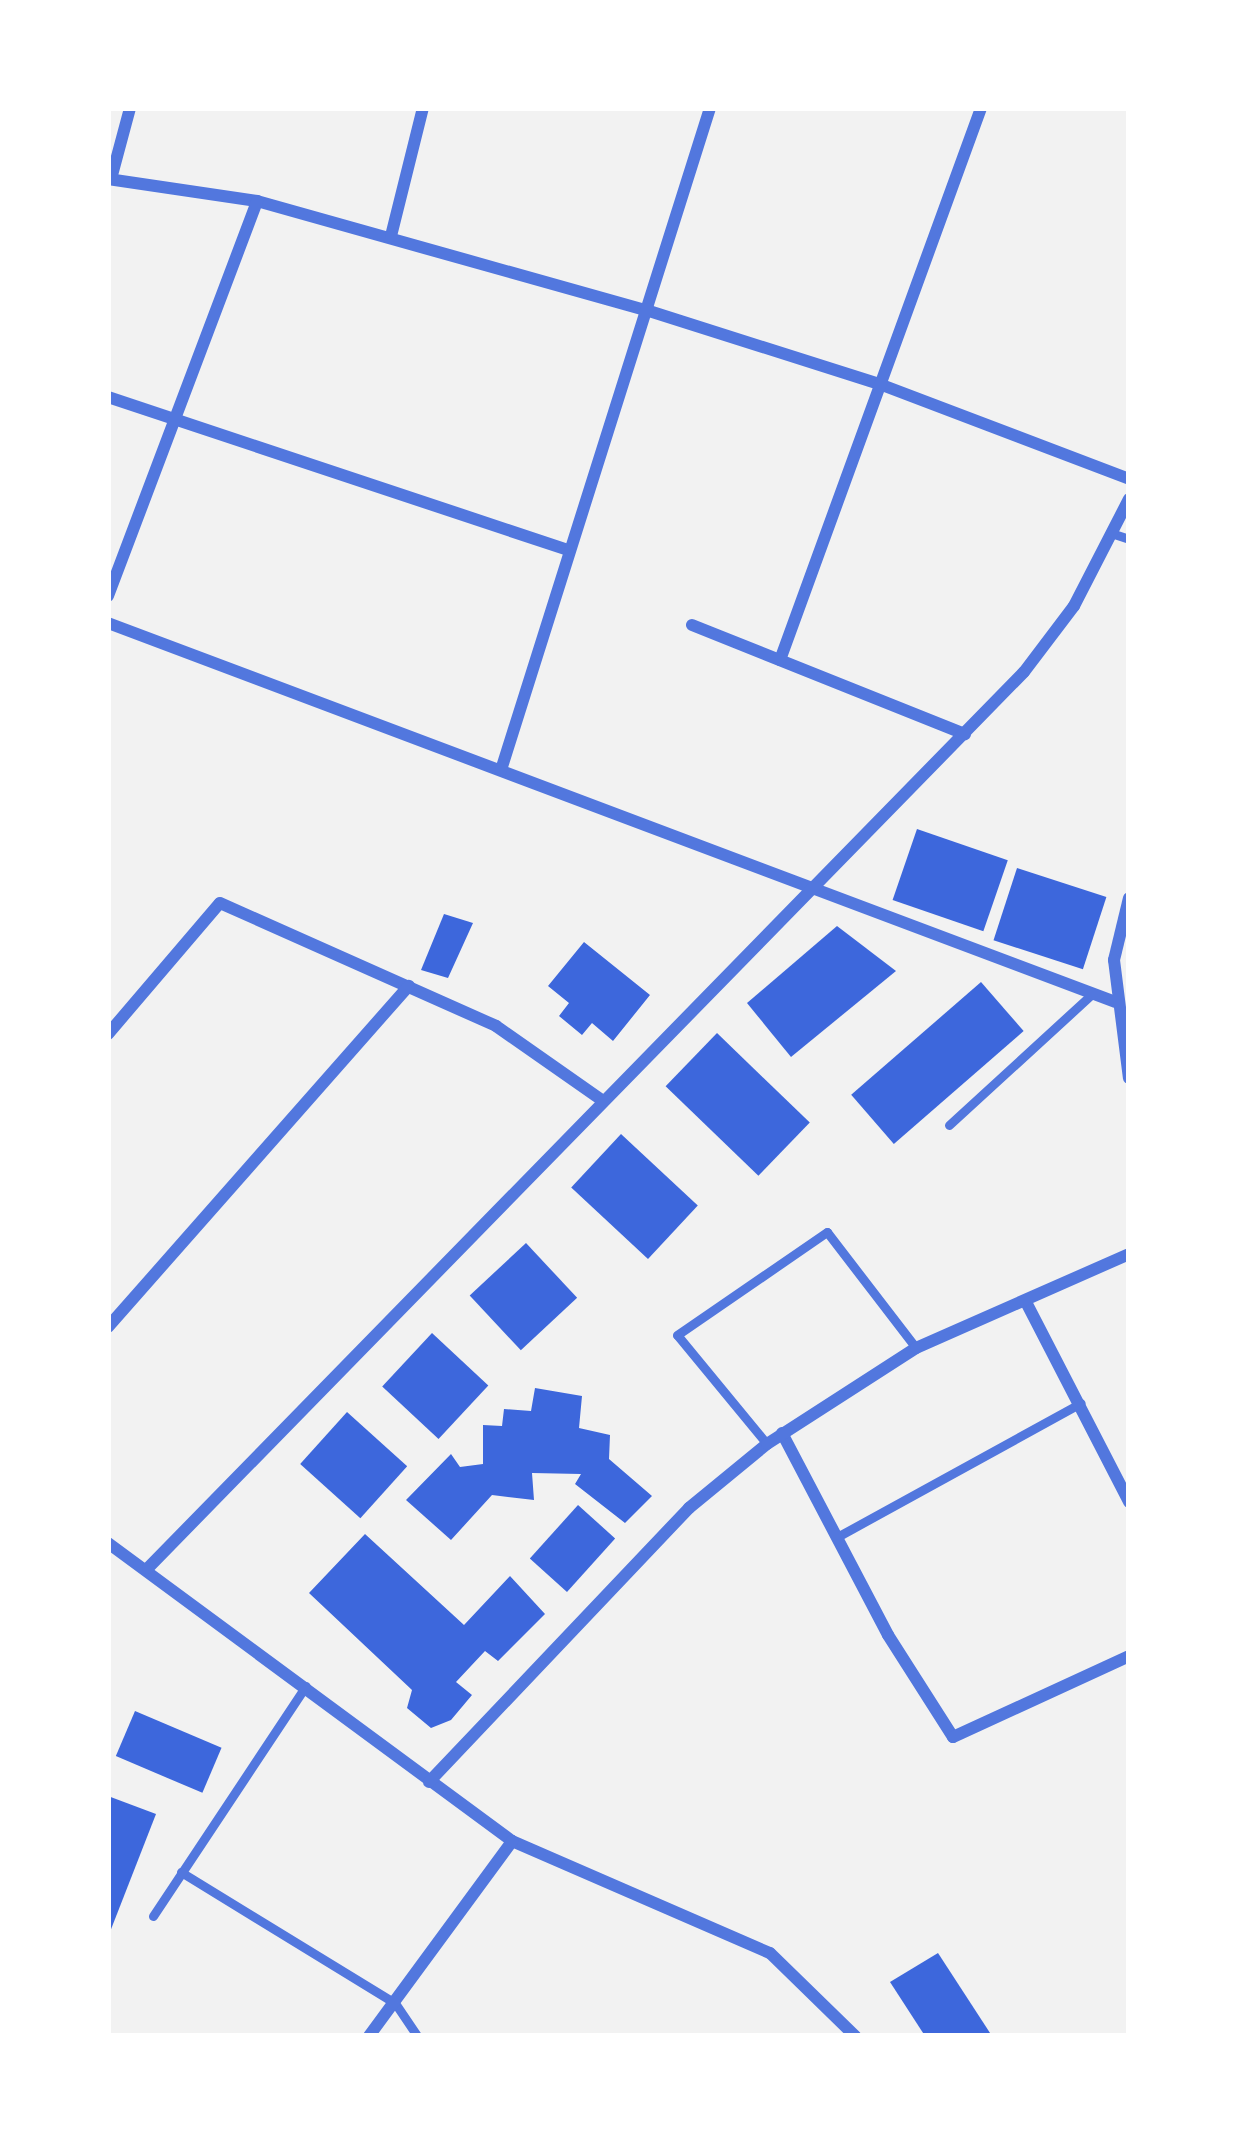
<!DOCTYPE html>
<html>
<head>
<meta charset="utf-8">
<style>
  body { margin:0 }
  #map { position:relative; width:1237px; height:2144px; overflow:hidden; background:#f2f2f2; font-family:"Space Grotesk",sans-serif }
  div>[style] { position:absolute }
  .building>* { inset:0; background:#3d67dc; transform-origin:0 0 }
  .service>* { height:9px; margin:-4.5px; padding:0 4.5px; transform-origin:4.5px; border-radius:4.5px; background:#5277de }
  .minor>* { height:12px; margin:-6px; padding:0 6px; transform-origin:6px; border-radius:6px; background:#5277de }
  span { translate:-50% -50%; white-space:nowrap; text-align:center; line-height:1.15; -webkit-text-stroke:9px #fff; paint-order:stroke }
  .frame { position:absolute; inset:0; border:111px solid #fff; pointer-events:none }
</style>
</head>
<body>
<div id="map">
  <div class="building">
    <i style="left:917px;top:829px;width:96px;height:75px;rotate:19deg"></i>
    <i style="left:1017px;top:868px;width:94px;height:76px;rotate:18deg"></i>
    <i style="clip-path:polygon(444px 914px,473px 923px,448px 978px,421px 970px)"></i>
    <i style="clip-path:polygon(837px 926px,896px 971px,791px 1057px,747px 1003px)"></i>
    <i style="clip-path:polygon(584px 942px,650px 995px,613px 1041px,592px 1023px,582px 1035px,559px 1016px,569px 1003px,548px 986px)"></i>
    <i style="left:981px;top:982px;width:65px;height:172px;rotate:49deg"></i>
    <i style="left:717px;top:1033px;width:129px;height:74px;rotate:44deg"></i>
    <i style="left:621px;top:1134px;width:105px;height:73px;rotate:43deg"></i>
    <i style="left:526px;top:1243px;width:75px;height:77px;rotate:47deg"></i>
    <i style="left:432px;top:1333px;width:77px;height:73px;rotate:43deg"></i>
    <i style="clip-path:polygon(535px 1388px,582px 1396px,579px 1428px,610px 1435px,609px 1459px,652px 1496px,625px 1523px,575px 1484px,581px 1474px,532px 1473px,534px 1500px,492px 1495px,451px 1540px,406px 1500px,451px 1454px,460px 1467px,483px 1464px,483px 1425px,502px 1426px,504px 1409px,531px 1411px)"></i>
    <i style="left:347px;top:1412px;width:81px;height:70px;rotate:42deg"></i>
    <i style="left:578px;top:1505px;width:50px;height:72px;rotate:42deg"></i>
    <i style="clip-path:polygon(365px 1534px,464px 1625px,510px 1576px,545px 1614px,498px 1661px,485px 1651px,456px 1682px,472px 1695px,451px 1720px,431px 1728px,407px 1708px,412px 1690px,309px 1593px)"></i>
    <i style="left:135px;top:1711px;width:94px;height:49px;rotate:23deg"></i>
    <i style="clip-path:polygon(108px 1796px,156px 1814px,108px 1937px)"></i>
    <i style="clip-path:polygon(938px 1953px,992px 2036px,925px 2036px,890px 1982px)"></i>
  </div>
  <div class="service">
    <i style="left:1114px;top:534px;width:16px;rotate:18deg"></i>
    <i style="left:949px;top:1125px;width:195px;rotate:-42.5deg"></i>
    <i style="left:767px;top:1444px;width:141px;rotate:-129.5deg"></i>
    <i style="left:677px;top:1335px;width:182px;rotate:-34.5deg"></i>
    <i style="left:827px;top:1232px;width:146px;rotate:52.5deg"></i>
    <i style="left:837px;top:1537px;width:278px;rotate:-28.8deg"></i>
    <i style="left:181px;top:1872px;width:251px;rotate:31.5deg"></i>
    <i style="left:395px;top:2003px;width:40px;rotate:56deg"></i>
    <i style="left:153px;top:1916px;width:276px;rotate:-56.4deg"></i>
  </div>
  <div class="minor">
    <i style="left:108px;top:179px;width:151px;rotate:8.4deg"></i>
    <i style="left:257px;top:201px;width:404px;rotate:15.7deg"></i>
    <i style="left:646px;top:310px;width:248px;rotate:17.6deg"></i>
    <i style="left:882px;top:385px;width:264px;rotate:20.8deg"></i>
    <i style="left:111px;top:179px;width:73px;rotate:-75deg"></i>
    <i style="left:391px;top:236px;width:132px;rotate:-76deg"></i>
    <i style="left:108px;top:397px;width:486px;rotate:18.4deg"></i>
    <i style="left:108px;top:596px;width:422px;rotate:-69.3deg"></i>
    <i style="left:108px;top:623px;width:1076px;rotate:20.62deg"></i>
    <i style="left:692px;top:625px;width:294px;rotate:21.8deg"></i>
    <i style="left:780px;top:660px;width:587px;rotate:-69.99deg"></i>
    <i style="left:501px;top:770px;width:694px;rotate:-72.48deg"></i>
    <i style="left:1129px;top:898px;width:64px;rotate:103.6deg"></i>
    <i style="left:1114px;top:960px;width:119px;rotate:82.8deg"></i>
    <i style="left:108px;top:1034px;width:172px;rotate:-49.5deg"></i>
    <i style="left:220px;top:903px;width:302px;rotate:24deg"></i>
    <i style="left:496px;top:1026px;width:131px;rotate:35deg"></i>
    <i style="left:1027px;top:1304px;width:223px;rotate:62.7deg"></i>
    <i style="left:108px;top:1327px;width:455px;rotate:-48.6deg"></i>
    <i style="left:782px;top:1433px;width:228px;rotate:62.3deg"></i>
    <i style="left:888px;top:1635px;width:121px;rotate:57.5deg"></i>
    <i style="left:953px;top:1737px;width:194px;rotate:-24.7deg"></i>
    <i style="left:108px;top:1543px;width:502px;rotate:36.41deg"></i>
    <i style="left:512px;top:1841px;width:281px;rotate:23.5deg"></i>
    <i style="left:770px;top:1953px;width:119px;rotate:44.3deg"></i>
    <i style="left:148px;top:1568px;width:1253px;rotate:-45.65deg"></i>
    <i style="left:1024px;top:672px;width:83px;rotate:-52.9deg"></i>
    <i style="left:1074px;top:606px;width:120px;rotate:-62.8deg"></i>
    <i style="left:429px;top:1782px;width:378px;rotate:-46.5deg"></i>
    <i style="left:689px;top:1508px;width:101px;rotate:-39.4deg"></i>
    <i style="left:767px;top:1444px;width:177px;rotate:-32.8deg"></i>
    <i style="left:916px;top:1348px;width:233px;rotate:-23.8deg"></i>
    <i style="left:369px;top:2036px;width:242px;rotate:-53.7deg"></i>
  </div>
  <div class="frame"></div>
</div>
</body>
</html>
